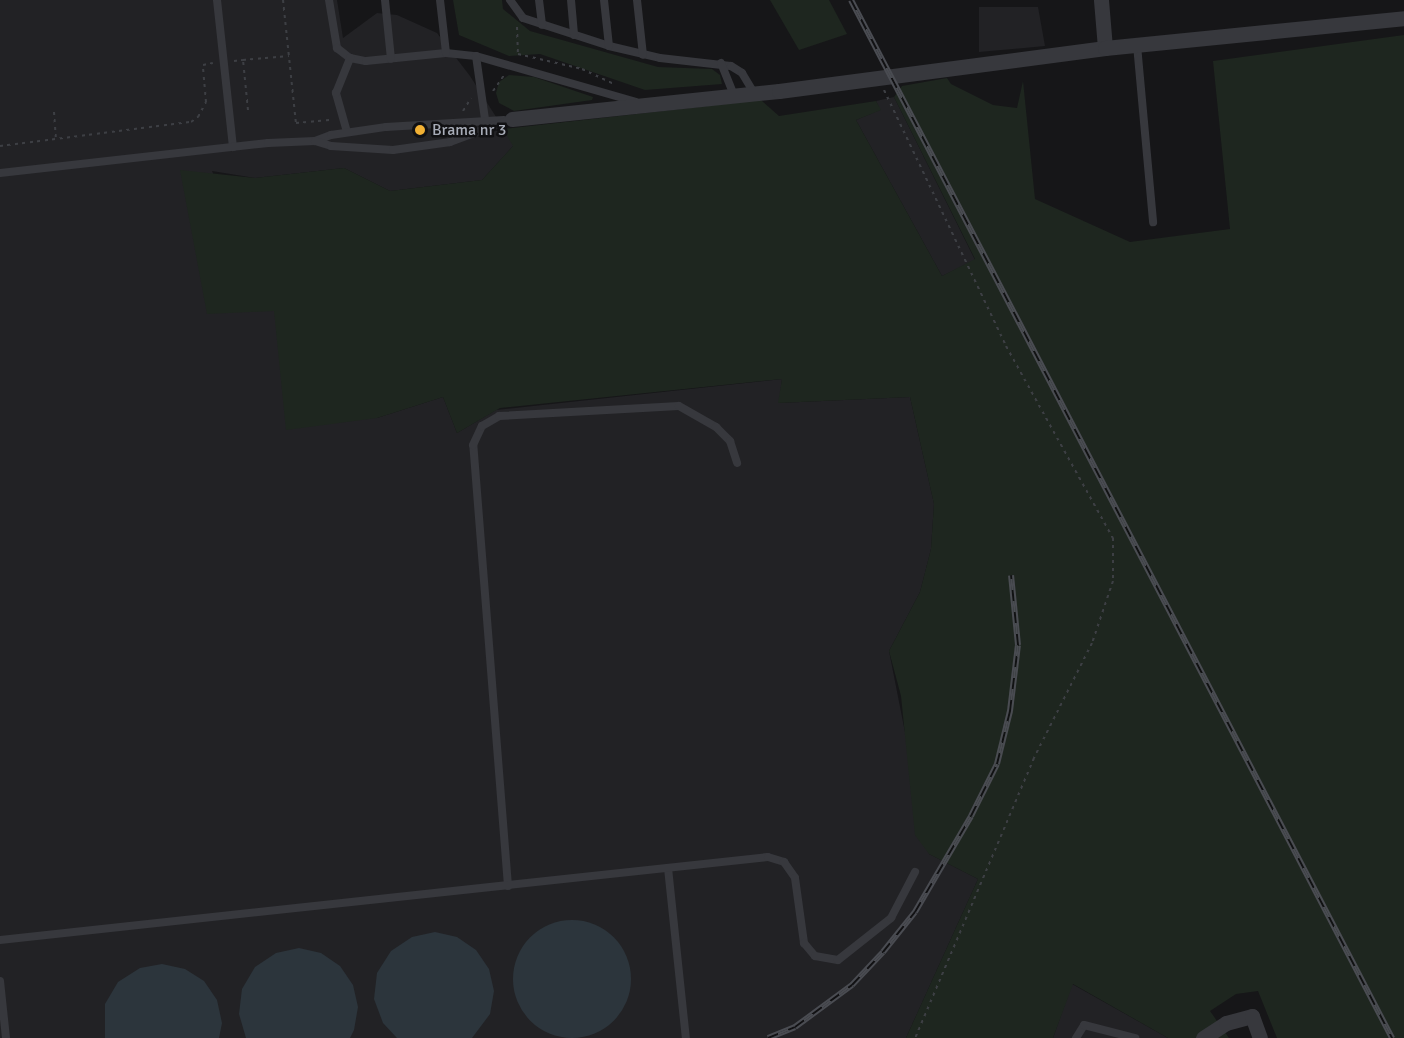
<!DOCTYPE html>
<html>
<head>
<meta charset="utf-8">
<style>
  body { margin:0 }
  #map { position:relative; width:1404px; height:1038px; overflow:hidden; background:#161618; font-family:Signika,sans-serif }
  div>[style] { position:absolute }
  .built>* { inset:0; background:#222225 }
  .green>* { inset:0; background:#1e261f }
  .water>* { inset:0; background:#2c353c }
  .round { border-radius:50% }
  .path>* { height:2px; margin-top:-1px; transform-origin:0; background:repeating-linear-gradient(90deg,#3d3f44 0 3px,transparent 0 7.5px) }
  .lane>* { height:8px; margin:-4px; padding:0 4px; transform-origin:4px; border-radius:4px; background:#37383d }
  .street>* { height:15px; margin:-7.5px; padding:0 7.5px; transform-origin:7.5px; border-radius:7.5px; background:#37383d }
  .rail>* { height:6px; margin-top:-3px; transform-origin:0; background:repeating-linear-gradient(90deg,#111113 0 11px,#4a4c52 0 22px); box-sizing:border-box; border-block:2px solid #4a4c52 }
  .dots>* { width:16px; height:16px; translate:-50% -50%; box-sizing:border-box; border:3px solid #111113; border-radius:50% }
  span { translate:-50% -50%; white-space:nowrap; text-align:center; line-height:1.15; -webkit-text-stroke:5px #111113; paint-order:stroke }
  .poi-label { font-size:16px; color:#a8adb8 }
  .left { translate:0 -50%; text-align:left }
</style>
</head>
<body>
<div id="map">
  <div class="built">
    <i style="clip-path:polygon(0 0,337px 0,343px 38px,377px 13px,397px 15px,437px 33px,470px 76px,514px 145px,482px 180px,390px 191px,344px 168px,255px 178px,212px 171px,274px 311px,377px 418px,443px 397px,457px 433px,496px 410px,782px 379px,779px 403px,910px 397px,934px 504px,931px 549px,920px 592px,889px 651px,929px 854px,978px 879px,906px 1038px,0 1038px)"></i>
    <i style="clip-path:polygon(979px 7px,1038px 7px,1045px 46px,979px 52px)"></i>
    <i style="clip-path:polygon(894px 97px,975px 260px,942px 276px,856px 120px,880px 110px,876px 101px)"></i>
    <i style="clip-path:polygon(1072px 984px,1168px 1038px,1053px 1038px)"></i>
  </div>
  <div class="green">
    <i style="clip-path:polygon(453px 0,502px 0,503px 9px,530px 31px,658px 67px,712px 69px,720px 75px,722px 84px,645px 90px,540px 54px,509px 56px,459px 35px)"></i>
    <i style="clip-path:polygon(770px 0,829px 0,847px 34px,799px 50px)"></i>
    <i style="clip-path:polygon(1404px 35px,1404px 1038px,1277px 1038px,1258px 991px,1236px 994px,1210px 1011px,1229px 1038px,1168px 1038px,1073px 984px,1053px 1038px,906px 1038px,978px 879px,929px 854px,915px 835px,901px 696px,889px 651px,920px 592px,931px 549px,934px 504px,910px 397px,778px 403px,782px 379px,500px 408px,457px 433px,443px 397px,377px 418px,286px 430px,274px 311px,207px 314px,180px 170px,255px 178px,344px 168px,390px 191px,482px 180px,513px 146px,503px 129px,761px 100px,779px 116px,876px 101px,881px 110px,856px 120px,942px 276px,975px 259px,894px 97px,902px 86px,947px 78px,951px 84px,993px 105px,1017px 108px,1023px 81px,1035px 199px,1130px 242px,1230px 229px,1213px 61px)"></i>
    <i style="clip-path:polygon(509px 75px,534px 77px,593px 97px,592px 100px,514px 111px,499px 103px,496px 93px,499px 82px)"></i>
  </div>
  <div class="water">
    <i class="round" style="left:513px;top:920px;width:118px;height:118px"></i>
    <i style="clip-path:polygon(435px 932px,457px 937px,476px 950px,489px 969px,494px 991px,490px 1014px,472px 1038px,397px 1038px,383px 1023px,374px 999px,377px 973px,391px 951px,412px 937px)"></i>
    <i style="clip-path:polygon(299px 948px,321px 953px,340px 966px,353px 985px,358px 1007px,354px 1030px,350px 1038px,246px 1038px,239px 1014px,242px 989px,255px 967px,276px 953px)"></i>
    <i style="clip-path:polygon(162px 964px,185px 969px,204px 981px,217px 1000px,222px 1023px,219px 1038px,105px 1038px,105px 1004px,118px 982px,140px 968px)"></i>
  </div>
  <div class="path">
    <i style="left:283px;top:0;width:124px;rotate:84deg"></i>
    <i style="left:296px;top:123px;width:36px;rotate:-5deg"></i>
    <i style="left:517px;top:27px;width:27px;rotate:88deg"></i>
    <i style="left:518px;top:54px;width:66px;rotate:13.2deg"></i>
    <i style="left:582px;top:69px;width:35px;rotate:25deg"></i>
    <i style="left:234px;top:61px;width:9px;rotate:-6deg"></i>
    <i style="left:884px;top:90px;width:284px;rotate:64.5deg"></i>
    <i style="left:1006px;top:346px;width:220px;rotate:60.9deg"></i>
    <i style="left:1113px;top:538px;width:43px;rotate:90deg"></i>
    <i style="left:1113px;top:581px;width:65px;rotate:108.7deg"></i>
    <i style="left:1092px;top:643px;width:129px;rotate:116.8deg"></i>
    <i style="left:1034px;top:758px;width:304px;rotate:113deg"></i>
    <i style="left:493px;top:91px;width:21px;rotate:-55deg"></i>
    <i style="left:248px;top:110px;width:50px;rotate:-95.7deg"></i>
    <i style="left:243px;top:60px;width:46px;rotate:-5deg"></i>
    <i style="left:463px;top:111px;width:15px;rotate:-58deg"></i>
    <i style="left:54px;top:112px;width:27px;rotate:86deg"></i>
    <i style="left:0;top:146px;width:193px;rotate:-7.2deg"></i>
    <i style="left:191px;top:122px;width:9px;rotate:-36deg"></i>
    <i style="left:198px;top:117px;width:17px;rotate:-62deg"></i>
    <i style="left:206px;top:102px;width:37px;rotate:-95deg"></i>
    <i style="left:203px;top:65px;width:10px;rotate:-11deg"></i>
  </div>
  <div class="lane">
    <i style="left:217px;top:0;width:148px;rotate:83.8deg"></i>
    <i style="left:329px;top:0;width:49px;rotate:80.5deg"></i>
    <i style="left:337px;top:48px;width:16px;rotate:38deg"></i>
    <i style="left:350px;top:58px;width:16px;rotate:11deg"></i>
    <i style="left:366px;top:61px;width:80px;rotate:-5.7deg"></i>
    <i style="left:446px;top:53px;width:30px;rotate:6deg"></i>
    <i style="left:476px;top:56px;width:166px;rotate:16deg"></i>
    <i style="left:385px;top:0;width:59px;rotate:84.2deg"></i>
    <i style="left:440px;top:0;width:53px;rotate:83.5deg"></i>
    <i style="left:510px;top:0;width:22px;rotate:54deg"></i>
    <i style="left:523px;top:18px;width:90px;rotate:18deg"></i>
    <i style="left:609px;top:46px;width:52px;rotate:13.2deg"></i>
    <i style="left:660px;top:58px;width:71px;rotate:6.4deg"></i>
    <i style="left:731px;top:66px;width:13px;rotate:32deg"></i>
    <i style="left:742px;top:73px;width:23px;rotate:59deg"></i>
    <i style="left:539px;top:0;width:25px;rotate:83deg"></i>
    <i style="left:571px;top:0;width:35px;rotate:85deg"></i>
    <i style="left:604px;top:0;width:46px;rotate:83.8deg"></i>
    <i style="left:637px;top:0;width:55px;rotate:83.8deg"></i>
    <i style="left:1137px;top:45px;width:178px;rotate:84.8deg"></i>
    <i style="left:476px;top:56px;width:71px;rotate:81.9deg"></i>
    <i style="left:721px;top:63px;width:35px;rotate:68deg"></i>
    <i style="left:347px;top:132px;width:41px;rotate:-105.8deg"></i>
    <i style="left:336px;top:93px;width:38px;rotate:-68deg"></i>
    <i style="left:315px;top:141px;width:17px;rotate:-21deg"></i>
    <i style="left:331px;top:135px;width:56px;rotate:-8.3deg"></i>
    <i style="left:386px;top:127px;width:118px;rotate:-3.4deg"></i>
    <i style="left:0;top:173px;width:270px;rotate:-6.4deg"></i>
    <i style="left:268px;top:143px;width:47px;rotate:-2.4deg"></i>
    <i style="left:315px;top:141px;width:17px;rotate:17deg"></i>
    <i style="left:331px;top:146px;width:62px;rotate:3.7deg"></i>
    <i style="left:393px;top:150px;width:58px;rotate:-8deg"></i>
    <i style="left:450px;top:142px;width:66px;rotate:-20.4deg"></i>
    <i style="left:668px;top:868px;width:171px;rotate:84deg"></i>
    <i style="left:508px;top:886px;width:442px;rotate:-94.5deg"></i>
    <i style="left:473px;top:445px;width:21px;rotate:-65deg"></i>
    <i style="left:482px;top:426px;width:20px;rotate:-30deg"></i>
    <i style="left:499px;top:416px;width:180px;rotate:-3.2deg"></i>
    <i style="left:679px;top:406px;width:43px;rotate:29.6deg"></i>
    <i style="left:716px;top:427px;width:20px;rotate:45deg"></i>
    <i style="left:730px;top:441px;width:23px;rotate:72deg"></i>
    <i style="left:0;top:940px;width:772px;rotate:-6.17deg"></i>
    <i style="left:768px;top:857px;width:17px;rotate:17deg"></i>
    <i style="left:784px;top:862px;width:19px;rotate:55deg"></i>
    <i style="left:795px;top:878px;width:66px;rotate:82.1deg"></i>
    <i style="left:804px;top:943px;width:17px;rotate:50deg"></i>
    <i style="left:815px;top:956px;width:23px;rotate:10deg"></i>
    <i style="left:838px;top:960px;width:68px;rotate:-38.4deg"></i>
    <i style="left:891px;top:918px;width:52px;rotate:-62.4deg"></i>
    <i style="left:0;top:981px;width:57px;rotate:84deg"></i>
    <i style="left:1076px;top:1038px;width:15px;rotate:-58deg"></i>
    <i style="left:1084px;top:1025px;width:53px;rotate:14.3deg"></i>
  </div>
  <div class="street">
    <i style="left:1101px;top:0;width:48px;rotate:85.2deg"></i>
    <i style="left:512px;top:119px;width:268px;rotate:-6deg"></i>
    <i style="left:779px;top:91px;width:329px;rotate:-7.5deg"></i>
    <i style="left:1105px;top:48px;width:301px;rotate:-5.7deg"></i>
    <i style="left:1203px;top:1038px;width:27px;rotate:-33deg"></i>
    <i style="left:1226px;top:1023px;width:27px;rotate:-15deg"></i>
    <i style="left:1252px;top:1016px;width:23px;rotate:70deg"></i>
  </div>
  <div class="rail">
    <i style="left:851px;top:0;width:1171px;rotate:62.47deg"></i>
    <i style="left:768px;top:1038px;width:29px;rotate:-22deg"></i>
    <i style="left:795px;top:1027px;width:71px;rotate:-36.4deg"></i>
    <i style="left:852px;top:985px;width:45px;rotate:-46.8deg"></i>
    <i style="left:883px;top:952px;width:51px;rotate:-51.3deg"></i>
    <i style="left:915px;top:912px;width:111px;rotate:-59.7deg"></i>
    <i style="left:971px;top:816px;width:58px;rotate:-63.4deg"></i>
    <i style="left:997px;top:764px;width:55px;rotate:-76.2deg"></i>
    <i style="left:1010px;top:711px;width:66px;rotate:-83.1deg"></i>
    <i style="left:1018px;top:645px;width:70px;rotate:-95.7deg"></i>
  </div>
  <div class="dots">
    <i style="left:420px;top:130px;background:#f2b134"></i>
  </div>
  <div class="poi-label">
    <span class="left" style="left:432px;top:130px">Brama nr 3</span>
  </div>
</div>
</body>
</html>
